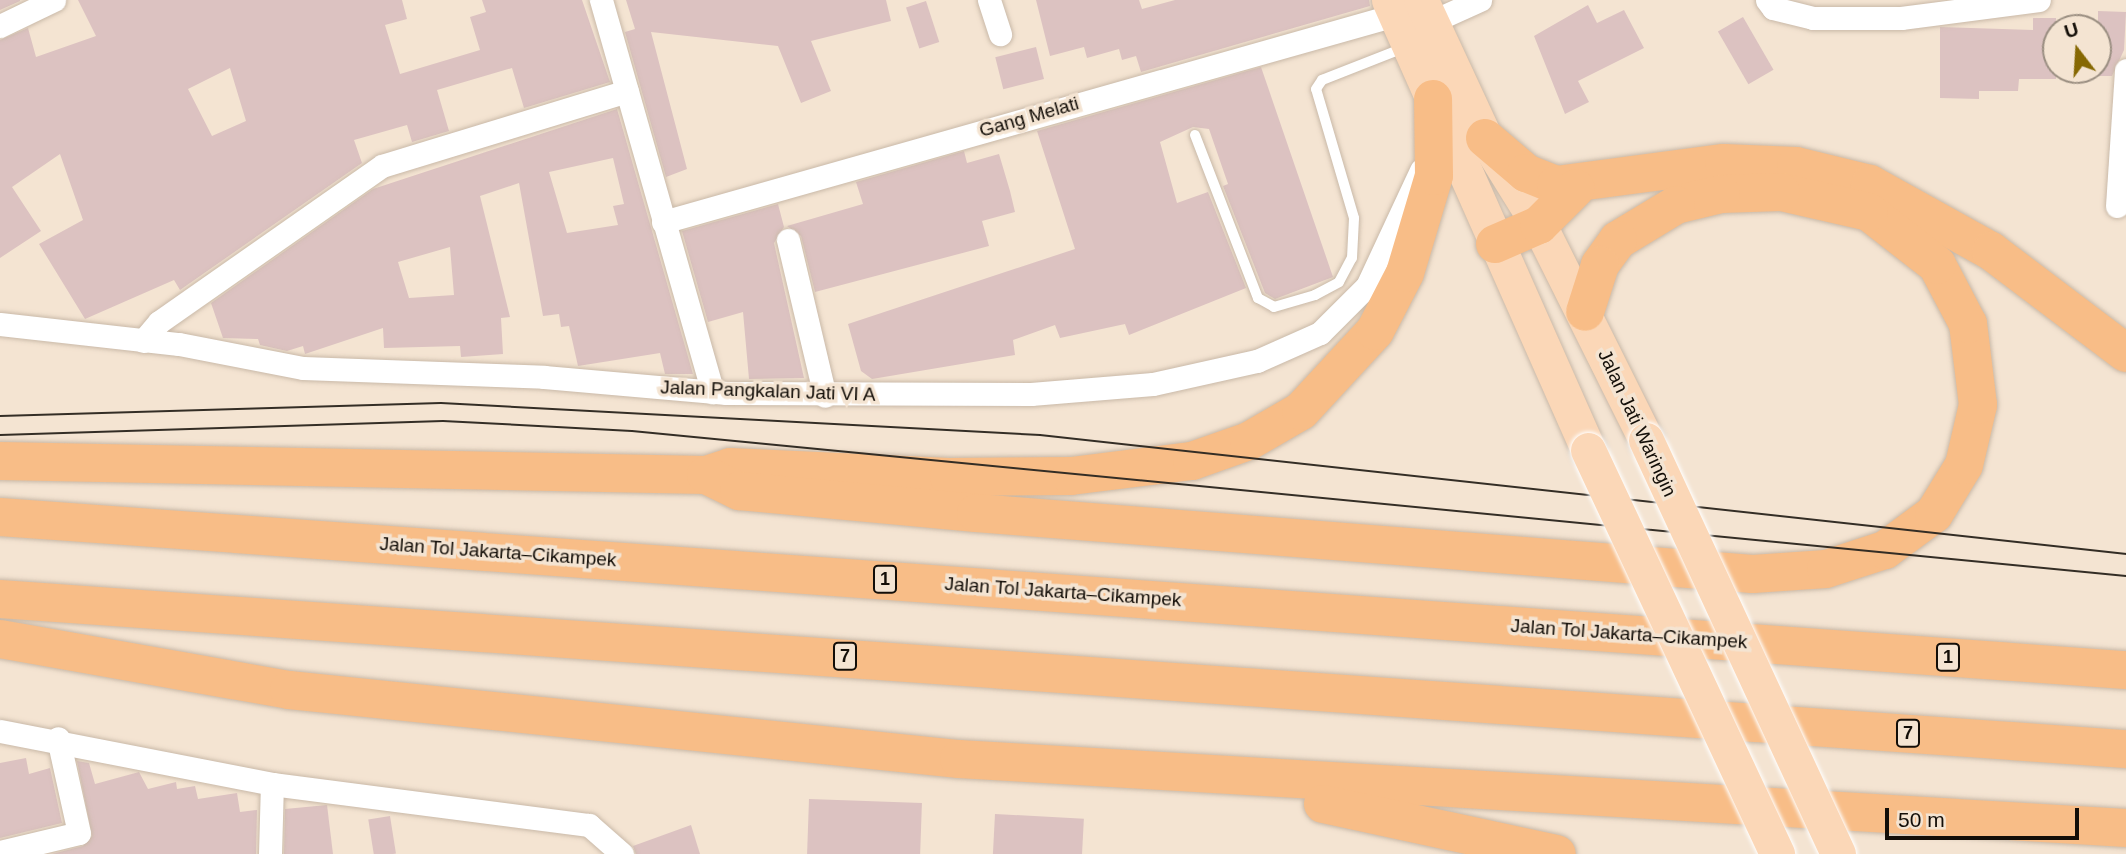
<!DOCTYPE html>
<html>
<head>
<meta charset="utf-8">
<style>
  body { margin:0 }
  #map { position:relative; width:2126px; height:854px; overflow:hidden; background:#f4e4d2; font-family:Arial,sans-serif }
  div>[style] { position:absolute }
  .building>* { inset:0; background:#dcc2c1; transform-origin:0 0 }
  .roads { filter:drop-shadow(0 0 2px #c9b9a8) drop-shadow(0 0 2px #c9b9a8) }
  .service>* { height:10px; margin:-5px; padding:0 5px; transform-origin:5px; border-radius:5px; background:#fff }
  .minor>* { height:23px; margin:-11.5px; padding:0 11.5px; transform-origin:11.5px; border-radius:11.5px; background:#fff }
  .primary>* { height:35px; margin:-17.5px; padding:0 17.5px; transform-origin:17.5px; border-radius:17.5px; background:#fbd7b7 }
  .motorway>* { height:38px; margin:-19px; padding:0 19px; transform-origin:19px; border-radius:19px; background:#f8bd87 }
  .tram>* { height:2px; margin:-1px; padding:0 1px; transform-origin:1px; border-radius:1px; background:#332d25 }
  .bridges { filter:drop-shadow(0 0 2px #fff) drop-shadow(0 0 2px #fff) }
  .primary-bridge>* { height:35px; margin:-17.5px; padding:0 17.5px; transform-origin:17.5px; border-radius:17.5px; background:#fbd7b7 }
  span { translate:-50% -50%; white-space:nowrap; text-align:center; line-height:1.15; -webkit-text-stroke:7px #f4e4d2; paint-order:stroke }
  .shield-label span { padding:2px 5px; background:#f4e4d2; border:2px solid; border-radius:5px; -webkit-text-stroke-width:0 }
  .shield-label { font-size:18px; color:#130e08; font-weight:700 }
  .street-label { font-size:19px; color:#130e08 }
  .north { position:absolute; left:2042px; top:14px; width:70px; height:70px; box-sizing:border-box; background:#f4e4d2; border:2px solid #9a8e81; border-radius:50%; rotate:343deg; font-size:19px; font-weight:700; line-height:28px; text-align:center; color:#130e08 }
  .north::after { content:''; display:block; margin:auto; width:24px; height:32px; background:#866803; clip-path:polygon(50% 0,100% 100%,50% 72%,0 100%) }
  .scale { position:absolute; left:1885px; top:808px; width:194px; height:32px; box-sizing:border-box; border:4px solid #130e08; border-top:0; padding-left:9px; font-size:21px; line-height:24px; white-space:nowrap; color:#130e08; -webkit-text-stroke:5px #f4e4d2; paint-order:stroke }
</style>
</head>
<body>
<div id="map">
  <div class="building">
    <i style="clip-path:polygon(0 0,20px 0,20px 1px,0 10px)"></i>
    <i style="clip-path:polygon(evenodd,78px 0,402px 0,407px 19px,385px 25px,400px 74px,480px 50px,470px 17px,486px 12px,482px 0,582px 0,610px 82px,524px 108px,512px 68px,437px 90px,449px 131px,412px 142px,407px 125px,354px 140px,362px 163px,180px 290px,174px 280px,85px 319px,39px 244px,83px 220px,60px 154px,12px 187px,41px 231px,0 258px,0 40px,28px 28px,36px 57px,96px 36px,78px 0,230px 68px,246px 121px,212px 136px,188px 89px,230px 68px)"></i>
    <i style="clip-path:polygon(626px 0,886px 0,891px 21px,811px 41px,831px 91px,801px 103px,778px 46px,651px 32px,687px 169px,666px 177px,625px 32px,635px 29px)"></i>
    <i style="clip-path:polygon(1036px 0,1139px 0,1142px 9px,1175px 0,1369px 0,1370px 6px,1141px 72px,1136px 56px,1122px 60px,1119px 49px,1087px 58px,1084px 47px,1050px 56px)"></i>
    <i style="left:926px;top:1px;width:43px;height:21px;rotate:72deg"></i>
    <i style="clip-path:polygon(1588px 5px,1597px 23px,1624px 10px,1644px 48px,1578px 81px,1589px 102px,1565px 114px,1534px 36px)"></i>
    <i style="clip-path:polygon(2098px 11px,2126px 12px,2124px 50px,2112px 76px,2098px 76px)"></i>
    <i style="left:1743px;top:17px;width:61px;height:29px;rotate:60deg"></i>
    <i style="clip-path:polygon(2033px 18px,2056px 18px,2056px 79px,2019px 79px,2018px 91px,1979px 91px,1979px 99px,1940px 98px,1940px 27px,2033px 30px)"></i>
    <i style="left:1036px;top:47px;width:33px;height:42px;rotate:76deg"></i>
    <i style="clip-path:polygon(1261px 67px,1333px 277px,1275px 299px,1265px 293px,1223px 186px,1228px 184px,1209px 129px,1193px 127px,1160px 142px,1177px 203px,1208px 192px,1246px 288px,1129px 335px,1125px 324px,1060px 338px,1055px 325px,1013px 340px,1015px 355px,872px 379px,861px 371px,848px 324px,1075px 249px,1037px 131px)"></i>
    <i style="clip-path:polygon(evenodd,617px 109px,693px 374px,665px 374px,660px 353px,578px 366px,569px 326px,561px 327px,559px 314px,543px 316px,519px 183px,480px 196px,510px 317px,501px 318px,503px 354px,461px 357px,460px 346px,384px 348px,383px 328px,305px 354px,303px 346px,287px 351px,260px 345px,258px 339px,223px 338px,211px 303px,373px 189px,617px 109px,613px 158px,624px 204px,613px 206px,618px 225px,567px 233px,549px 172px,613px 158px,617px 109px,450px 247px,454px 295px,409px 298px,398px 262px,450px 247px)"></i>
    <i style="clip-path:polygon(964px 151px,967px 163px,999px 154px,1010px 191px,1015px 212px,982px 221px,989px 246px,815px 292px,801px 236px,787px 226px,863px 204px,856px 182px)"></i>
    <i style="clip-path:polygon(778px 204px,784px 227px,774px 243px,804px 378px,749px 379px,743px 312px,708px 322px,682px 231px)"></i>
    <i style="clip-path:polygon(26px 758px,29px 774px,50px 768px,62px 823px,0 838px,0 763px)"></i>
    <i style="clip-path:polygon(77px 761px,89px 763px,95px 784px,139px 772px,148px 789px,176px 782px,177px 789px,195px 786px,198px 799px,237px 793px,240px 812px,257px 810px,256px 854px,52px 854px,83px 846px,92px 836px)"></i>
    <i style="left:809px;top:799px;width:113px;height:55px;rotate:2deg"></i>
    <i style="clip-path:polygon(327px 805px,333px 854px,284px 854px,285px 809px)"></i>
    <i style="left:995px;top:814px;width:89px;height:40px;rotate:3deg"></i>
    <i style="left:390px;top:816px;width:38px;height:22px;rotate:81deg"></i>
    <i style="clip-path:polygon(691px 825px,700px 854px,636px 854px,633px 846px)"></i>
  </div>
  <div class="roads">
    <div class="service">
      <i style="left:1195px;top:135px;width:175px;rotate:68.9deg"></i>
      <i style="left:1258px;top:298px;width:18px;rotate:29deg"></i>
      <i style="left:1274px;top:307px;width:43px;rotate:-16.3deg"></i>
      <i style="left:1315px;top:295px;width:27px;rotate:-28deg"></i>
      <i style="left:1339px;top:282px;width:27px;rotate:-62deg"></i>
      <i style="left:1352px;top:258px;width:40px;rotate:-87.1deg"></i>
      <i style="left:1354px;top:218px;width:134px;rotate:-106.4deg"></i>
      <i style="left:1316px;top:89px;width:11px;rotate:-56deg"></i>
      <i style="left:1322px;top:80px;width:90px;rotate:-21.4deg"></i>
    </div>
    <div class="minor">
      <i style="left:601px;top:0;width:408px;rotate:74.1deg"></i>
      <i style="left:989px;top:0;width:36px;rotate:72deg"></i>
      <i style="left:1767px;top:0;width:10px;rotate:53deg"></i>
      <i style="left:1773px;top:8px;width:41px;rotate:14deg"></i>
      <i style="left:1813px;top:18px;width:88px"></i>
      <i style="left:1901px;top:18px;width:139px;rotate:-7.4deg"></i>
      <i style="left:1431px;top:22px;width:54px;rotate:-24.2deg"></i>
      <i style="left:0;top:26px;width:60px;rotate:-25.7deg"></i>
      <i style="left:2117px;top:206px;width:136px;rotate:-86.2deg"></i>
      <i style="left:663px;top:222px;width:761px;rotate:-15.79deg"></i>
      <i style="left:788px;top:240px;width:160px;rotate:76.7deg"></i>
      <i style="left:0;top:324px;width:180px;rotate:6.4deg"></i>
      <i style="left:179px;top:344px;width:126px;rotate:11deg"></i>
      <i style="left:303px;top:368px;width:241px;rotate:2.1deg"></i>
      <i style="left:544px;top:377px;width:183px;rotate:5deg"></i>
      <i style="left:726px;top:393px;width:305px;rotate:0.2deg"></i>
      <i style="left:1031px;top:394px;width:122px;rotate:-4.7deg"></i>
      <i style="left:1153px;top:384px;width:107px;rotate:-12.5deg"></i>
      <i style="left:1257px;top:361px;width:69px;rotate:-24deg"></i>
      <i style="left:1320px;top:333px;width:66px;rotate:-45deg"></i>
      <i style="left:1367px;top:286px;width:128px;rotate:-65deg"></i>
      <i style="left:143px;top:341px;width:25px;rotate:-50deg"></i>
      <i style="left:159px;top:322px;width:272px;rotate:-35deg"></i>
      <i style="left:382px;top:166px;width:256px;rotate:-17deg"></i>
      <i style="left:0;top:731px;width:277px;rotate:11deg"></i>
      <i style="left:272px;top:784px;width:320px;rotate:7.4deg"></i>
      <i style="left:589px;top:825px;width:44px;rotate:41.3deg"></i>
      <i style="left:0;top:852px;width:81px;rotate:-13.5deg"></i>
      <i style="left:79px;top:833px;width:97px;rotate:-102.5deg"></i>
      <i style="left:270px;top:854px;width:70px;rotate:-88.4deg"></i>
    </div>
    <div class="primary">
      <i style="left:1389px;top:0;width:492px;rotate:66.1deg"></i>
      <i style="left:1421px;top:0;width:152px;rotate:65.1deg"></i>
      <i style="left:1485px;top:138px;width:102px;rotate:58.2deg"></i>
      <i style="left:1539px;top:225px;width:240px;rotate:63.5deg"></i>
    </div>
    <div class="motorway">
      <i style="left:1485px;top:138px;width:54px;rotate:40.5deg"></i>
      <i style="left:1526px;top:173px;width:32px;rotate:22deg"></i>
      <i style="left:1556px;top:185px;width:169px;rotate:-7.5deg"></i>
      <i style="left:1724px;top:163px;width:72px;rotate:2.4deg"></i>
      <i style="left:1796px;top:166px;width:76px;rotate:13.7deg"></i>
      <i style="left:1870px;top:184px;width:138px;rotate:29deg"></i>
      <i style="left:1991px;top:251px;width:169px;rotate:37.1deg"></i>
      <i style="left:1495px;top:244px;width:48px;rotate:-23.4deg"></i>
      <i style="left:1539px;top:225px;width:52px;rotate:-45deg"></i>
      <i style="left:0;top:461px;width:706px;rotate:1.14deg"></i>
      <i style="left:706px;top:475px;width:25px;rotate:-18deg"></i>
      <i style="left:730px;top:467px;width:219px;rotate:2.6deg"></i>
      <i style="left:949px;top:477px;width:122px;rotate:-0.5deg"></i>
      <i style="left:1071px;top:476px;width:122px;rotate:-7.1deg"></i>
      <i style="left:1192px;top:461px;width:60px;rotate:-19.3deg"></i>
      <i style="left:1249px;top:441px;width:60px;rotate:-30deg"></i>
      <i style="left:1301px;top:411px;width:109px;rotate:-47.2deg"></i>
      <i style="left:1375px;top:331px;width:65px;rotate:-62.7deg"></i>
      <i style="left:1405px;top:273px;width:101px;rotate:-73.4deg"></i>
      <i style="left:1434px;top:176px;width:77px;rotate:-90.7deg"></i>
      <i style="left:706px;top:475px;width:37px;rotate:26deg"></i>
      <i style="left:739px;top:491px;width:238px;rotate:5.3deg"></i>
      <i style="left:976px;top:513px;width:779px;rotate:4.49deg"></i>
      <i style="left:1753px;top:574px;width:73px;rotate:-3.9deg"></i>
      <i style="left:1826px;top:569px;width:62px;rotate:-17.9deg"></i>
      <i style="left:1885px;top:550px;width:61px;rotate:-36.3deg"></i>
      <i style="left:1934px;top:514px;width:57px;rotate:-58.5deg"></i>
      <i style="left:1964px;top:465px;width:62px;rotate:-76.9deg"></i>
      <i style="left:1978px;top:405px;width:82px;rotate:-97deg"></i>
      <i style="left:1968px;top:324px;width:67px;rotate:-117.7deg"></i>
      <i style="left:1937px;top:265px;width:86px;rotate:-142.1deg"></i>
      <i style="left:1869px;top:212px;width:90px;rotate:-167.2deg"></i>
      <i style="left:1781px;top:192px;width:60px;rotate:178.1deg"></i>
      <i style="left:1721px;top:194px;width:46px;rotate:166.3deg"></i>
      <i style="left:1676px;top:205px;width:68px;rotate:148.9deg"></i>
      <i style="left:1618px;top:240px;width:31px;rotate:126deg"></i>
      <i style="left:1600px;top:265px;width:49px;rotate:107.7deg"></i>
      <i style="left:0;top:517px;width:2131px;rotate:4.12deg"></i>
      <i style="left:0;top:599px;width:2131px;rotate:4.04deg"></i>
      <i style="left:0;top:639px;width:293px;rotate:10deg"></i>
      <i style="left:289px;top:690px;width:674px;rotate:5.88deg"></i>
      <i style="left:959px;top:759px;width:1169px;rotate:3.38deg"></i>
      <i style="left:1323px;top:804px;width:239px;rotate:12.1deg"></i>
    </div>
  </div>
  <div class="tram">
    <i style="left:0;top:416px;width:441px;rotate:-1.7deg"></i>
    <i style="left:441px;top:403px;width:600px;rotate:3.06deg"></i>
    <i style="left:1040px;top:435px;width:1093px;rotate:6.25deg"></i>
    <i style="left:0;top:435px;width:443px;rotate:-1.8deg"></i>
    <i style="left:443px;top:421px;width:189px;rotate:3deg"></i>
    <i style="left:632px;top:431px;width:1501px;rotate:5.54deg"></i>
  </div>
  <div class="bridges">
    <div class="primary-bridge">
      <i style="left:1646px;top:440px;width:456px;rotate:65.1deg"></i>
      <i style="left:1588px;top:450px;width:446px;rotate:64.9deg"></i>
    </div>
  </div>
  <div class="shield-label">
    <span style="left:885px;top:579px">1</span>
    <span style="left:845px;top:656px">7</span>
    <span style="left:1948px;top:657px">1</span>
    <span style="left:1908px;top:733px">7</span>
  </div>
  <div class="street-label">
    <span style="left:1029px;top:117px;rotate:-16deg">Gang Melati</span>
    <span style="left:768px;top:391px;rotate:2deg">Jalan Pangkalan Jati VI A</span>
    <span style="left:1637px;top:423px;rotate:65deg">Jalan Jati Waringin</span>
    <span style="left:498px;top:552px;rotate:4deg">Jalan Tol Jakarta–Cikampek</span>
    <span style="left:1063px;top:592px;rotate:4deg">Jalan Tol Jakarta–Cikampek</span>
    <span style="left:1629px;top:634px;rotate:4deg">Jalan Tol Jakarta–Cikampek</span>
  </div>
  <div class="north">U</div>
  <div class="scale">50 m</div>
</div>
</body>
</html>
